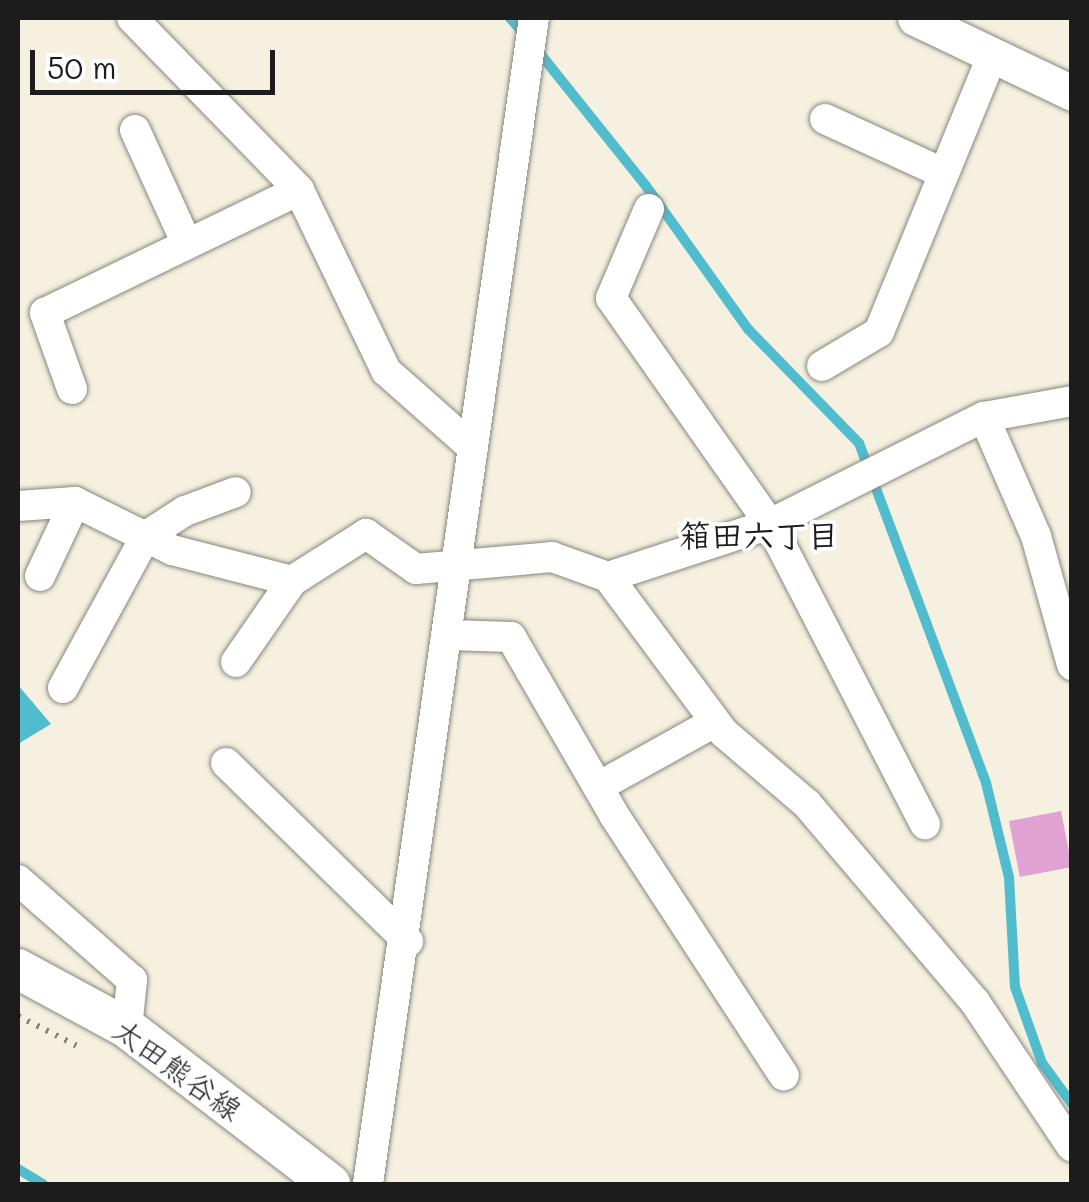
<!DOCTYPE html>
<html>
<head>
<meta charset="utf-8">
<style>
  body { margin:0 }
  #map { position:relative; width:1089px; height:1202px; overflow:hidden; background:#f5f0df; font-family:Mali,"Klee One",sans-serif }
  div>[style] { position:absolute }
  .water>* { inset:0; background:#51bccd }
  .stream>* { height:10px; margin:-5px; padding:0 5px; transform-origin:5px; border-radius:5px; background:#51bccd }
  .building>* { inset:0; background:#e1a2d3; transform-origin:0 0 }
  .path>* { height:6px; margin-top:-3px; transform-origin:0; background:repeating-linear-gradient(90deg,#88867e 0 2.5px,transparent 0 10.5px) }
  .roads { filter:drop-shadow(0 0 2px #88867e) drop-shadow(0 0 2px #88867e) }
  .minor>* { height:30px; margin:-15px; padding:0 15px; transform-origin:15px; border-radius:15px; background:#fff }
  .tertiary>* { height:35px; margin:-17.5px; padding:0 17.5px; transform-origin:17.5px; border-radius:17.5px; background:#fff }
  .secondary>* { height:40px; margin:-20px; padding:0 20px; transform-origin:20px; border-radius:20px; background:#fff }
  span { translate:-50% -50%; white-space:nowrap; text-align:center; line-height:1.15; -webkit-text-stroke:8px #fff; paint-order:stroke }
  .street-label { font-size:30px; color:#1c1c1c }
  .neighbourhood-label { font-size:32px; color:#1c1c1c; font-weight:700 }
  .frame { position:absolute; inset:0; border:20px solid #1c1c1c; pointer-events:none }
  .scale { position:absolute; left:30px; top:50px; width:245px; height:45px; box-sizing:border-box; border:5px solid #1c1c1c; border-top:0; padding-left:12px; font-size:30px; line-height:35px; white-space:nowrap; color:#1c1c1c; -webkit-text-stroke:8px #fff; paint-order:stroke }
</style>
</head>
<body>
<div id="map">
  <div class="water">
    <i style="clip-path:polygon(18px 685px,51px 724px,18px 744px)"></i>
  </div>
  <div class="stream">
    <i style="left:510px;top:18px;width:21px;rotate:49deg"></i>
    <i style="left:538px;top:51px;width:173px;rotate:51.3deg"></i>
    <i style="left:646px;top:186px;width:176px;rotate:54.5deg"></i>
    <i style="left:748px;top:329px;width:159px;rotate:45.8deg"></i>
    <i style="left:859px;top:443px;width:363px;rotate:69.5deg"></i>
    <i style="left:986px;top:783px;width:97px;rotate:76.3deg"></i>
    <i style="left:1009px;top:877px;width:110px;rotate:86.9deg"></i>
    <i style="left:1015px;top:987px;width:81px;rotate:70.4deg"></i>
    <i style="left:1042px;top:1063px;width:51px;rotate:53.8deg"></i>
    <i style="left:18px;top:1169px;width:29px;rotate:31deg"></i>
  </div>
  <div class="building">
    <i style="left:1061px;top:811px;width:57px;height:53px;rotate:79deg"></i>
  </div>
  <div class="path">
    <i style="left:18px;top:1016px;width:73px;rotate:26.9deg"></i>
  </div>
  <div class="roads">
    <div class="minor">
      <i style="left:132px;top:18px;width:240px;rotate:45.8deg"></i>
      <i style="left:825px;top:119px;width:130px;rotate:24.6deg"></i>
      <i style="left:135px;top:130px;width:125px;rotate:65.5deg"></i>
      <i style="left:649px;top:209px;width:97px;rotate:113.1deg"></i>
      <i style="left:611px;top:298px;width:276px;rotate:54.9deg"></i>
      <i style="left:770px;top:524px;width:338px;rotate:62.7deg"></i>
      <i style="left:822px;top:366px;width:66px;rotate:-30.8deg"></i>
      <i style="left:879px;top:332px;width:298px;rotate:-67.7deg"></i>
      <i style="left:72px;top:389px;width:81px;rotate:-109.6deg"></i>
      <i style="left:45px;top:313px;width:282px;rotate:-25.8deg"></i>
      <i style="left:299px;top:190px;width:201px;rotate:64.3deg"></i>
      <i style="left:386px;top:371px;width:116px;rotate:41.5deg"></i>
      <i style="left:984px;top:417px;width:130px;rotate:66.4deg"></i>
      <i style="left:1036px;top:536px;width:134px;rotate:74.4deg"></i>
      <i style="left:18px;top:506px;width:57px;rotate:-4deg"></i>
      <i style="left:75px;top:502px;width:108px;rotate:26.3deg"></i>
      <i style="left:172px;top:550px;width:124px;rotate:14.5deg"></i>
      <i style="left:292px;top:581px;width:88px;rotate:-32.4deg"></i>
      <i style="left:366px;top:534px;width:61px;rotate:35deg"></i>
      <i style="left:416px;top:569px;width:137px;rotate:-5deg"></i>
      <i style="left:552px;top:557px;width:59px;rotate:19.7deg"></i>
      <i style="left:608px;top:577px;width:170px;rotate:-18.1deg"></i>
      <i style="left:770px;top:524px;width:239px;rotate:-26.6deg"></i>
      <i style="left:984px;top:417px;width:89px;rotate:-10.3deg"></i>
      <i style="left:40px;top:576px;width:82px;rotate:-64.7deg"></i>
      <i style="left:608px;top:577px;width:194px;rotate:53.4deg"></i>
      <i style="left:724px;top:733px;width:109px;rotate:40.5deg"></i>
      <i style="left:807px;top:804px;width:260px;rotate:49.7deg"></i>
      <i style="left:975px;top:1002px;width:174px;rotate:56.2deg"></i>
      <i style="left:449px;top:635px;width:62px;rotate:1.8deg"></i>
      <i style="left:511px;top:637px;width:206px;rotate:59.9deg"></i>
      <i style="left:614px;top:815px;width:311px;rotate:56.9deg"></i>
      <i style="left:236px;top:662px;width:98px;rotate:-55.3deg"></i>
      <i style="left:63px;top:688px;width:173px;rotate:-61.4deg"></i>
      <i style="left:146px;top:536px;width:46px;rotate:-32.7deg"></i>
      <i style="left:185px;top:511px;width:54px;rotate:-20.4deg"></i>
      <i style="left:226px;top:763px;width:255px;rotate:44.4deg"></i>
      <i style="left:598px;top:787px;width:134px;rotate:-29.1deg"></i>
      <i style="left:18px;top:880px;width:152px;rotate:41.3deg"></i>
      <i style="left:132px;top:980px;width:48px;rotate:95.9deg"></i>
      <i style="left:368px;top:1184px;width:1178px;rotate:-81.9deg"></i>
    </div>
    <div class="tertiary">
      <i style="left:915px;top:18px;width:174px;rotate:25.5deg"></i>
    </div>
    <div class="secondary">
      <i style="left:18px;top:969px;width:124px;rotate:28.4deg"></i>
      <i style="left:127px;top:1028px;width:256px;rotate:37.5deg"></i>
    </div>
  </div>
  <div class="street-label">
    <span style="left:178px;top:1069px;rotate:36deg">太田熊谷線</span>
  </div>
  <div class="neighbourhood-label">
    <span style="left:759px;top:534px">箱田六丁目</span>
  </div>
  <div class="frame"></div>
  <div class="scale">50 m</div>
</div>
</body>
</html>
